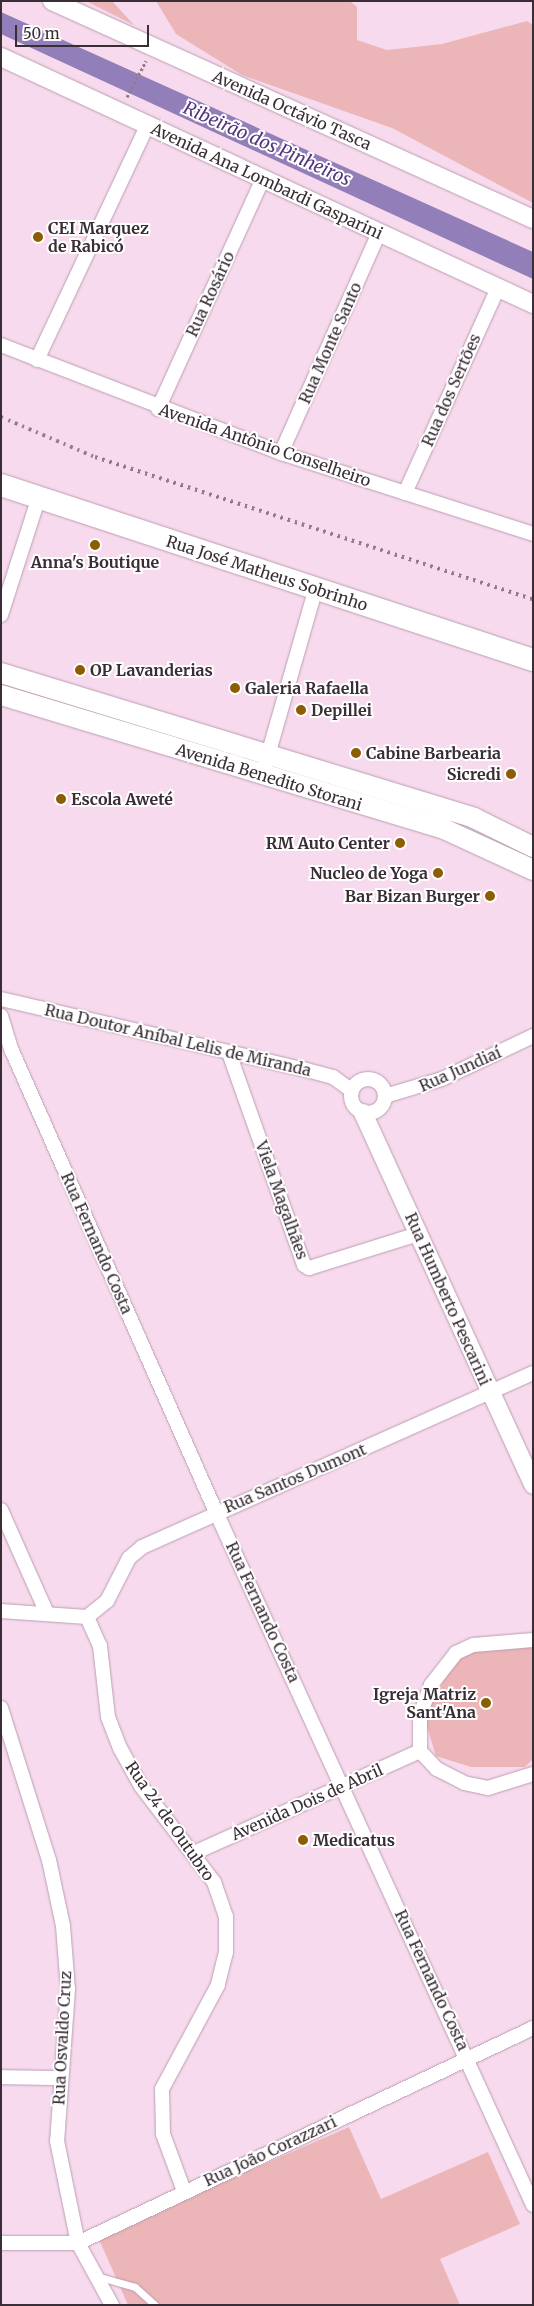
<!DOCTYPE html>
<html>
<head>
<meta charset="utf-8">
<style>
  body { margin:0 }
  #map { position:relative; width:534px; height:2306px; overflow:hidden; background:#f8daee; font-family:Merriweather,serif }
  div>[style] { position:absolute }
  .green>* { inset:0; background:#ecb5b7 }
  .water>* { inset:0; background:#927fb9 }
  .path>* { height:3px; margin-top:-1.5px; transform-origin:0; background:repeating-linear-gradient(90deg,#917d8a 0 2.5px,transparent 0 5px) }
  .roads { filter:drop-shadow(0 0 1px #ba9eb1) drop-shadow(0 0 1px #ba9eb1) }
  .service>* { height:7px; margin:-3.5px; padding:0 3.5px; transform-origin:3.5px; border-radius:3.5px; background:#fff }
  .minor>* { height:14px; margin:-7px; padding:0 7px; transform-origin:7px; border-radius:7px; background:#fff }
  .minor>.ring { margin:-7px; padding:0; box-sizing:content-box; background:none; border:14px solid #fff; border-radius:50% }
  .tertiary>* { height:18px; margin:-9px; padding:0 9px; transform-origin:9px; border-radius:9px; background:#fff }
  .secondary>* { height:20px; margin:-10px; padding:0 10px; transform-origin:10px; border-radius:10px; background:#fff }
  .primary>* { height:22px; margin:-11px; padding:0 11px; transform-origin:11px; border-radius:11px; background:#fff }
  .rail>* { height:4px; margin-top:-2px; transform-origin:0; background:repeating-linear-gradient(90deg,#917d8a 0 2.5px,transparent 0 7.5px) }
  .dots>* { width:14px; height:14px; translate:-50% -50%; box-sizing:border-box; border:2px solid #fff; border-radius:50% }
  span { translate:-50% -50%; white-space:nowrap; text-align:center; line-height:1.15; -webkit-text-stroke:4px #fff; paint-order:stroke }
  .street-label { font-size:16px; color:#392e35 }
  .poi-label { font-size:16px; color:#392e35; font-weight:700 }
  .left { translate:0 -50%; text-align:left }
  .right { translate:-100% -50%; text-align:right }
  .water-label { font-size:18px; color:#51357d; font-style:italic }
  .frame { position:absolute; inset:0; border:2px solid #392e35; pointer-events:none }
  .scale { position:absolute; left:15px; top:25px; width:134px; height:22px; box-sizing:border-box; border:2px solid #392e35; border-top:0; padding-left:6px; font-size:15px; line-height:18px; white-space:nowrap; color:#392e35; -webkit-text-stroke:4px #fff; paint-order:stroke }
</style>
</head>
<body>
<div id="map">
  <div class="green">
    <i style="clip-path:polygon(86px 1px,112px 1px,134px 25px)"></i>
    <i style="clip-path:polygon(156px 1px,350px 1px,357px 7px,357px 40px,387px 50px,442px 44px,527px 21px,533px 25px,533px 203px,392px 128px,242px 75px,176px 34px)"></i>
    <i style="clip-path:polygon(533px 1643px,533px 1759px,525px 1767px,471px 1767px,436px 1756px,424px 1717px,454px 1662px,477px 1647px)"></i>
    <i style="clip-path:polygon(349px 2127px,381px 2199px,488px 2152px,520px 2224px,440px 2259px,460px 2305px,128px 2305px,98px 2237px)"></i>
  </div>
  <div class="water">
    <i style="clip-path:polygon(1px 12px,533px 252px,533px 279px,1px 34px)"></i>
  </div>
  <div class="path">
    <i style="left:127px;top:97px;width:41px;rotate:-62.2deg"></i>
  </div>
  <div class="roads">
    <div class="service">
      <i style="left:100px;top:2277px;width:36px;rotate:16deg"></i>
      <i style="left:135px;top:2287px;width:27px;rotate:42deg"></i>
    </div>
    <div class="minor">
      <i style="left:1px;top:345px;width:300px;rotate:21.1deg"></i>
      <i style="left:281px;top:453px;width:265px;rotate:17.8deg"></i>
      <i style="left:37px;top:360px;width:259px;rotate:-64.8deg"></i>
      <i style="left:158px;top:409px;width:253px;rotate:-65.5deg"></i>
      <i style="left:281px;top:453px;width:241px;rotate:-66deg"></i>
      <i style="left:405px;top:493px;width:225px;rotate:-65.6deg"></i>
      <i style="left:1px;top:615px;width:121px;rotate:-72.2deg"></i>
      <i style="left:266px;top:762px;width:181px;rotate:-74deg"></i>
      <i style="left:1px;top:999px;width:310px;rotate:13.1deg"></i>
      <i style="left:303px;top:1069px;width:31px;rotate:15deg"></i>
      <i style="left:333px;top:1077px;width:22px;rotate:36deg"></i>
      <i style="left:1px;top:1016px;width:37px;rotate:73deg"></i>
      <i style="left:12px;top:1051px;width:504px;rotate:66.13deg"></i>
      <i style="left:216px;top:1512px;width:762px;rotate:65.42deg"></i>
      <i style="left:229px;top:1053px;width:225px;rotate:70.5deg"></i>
      <i style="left:304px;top:1265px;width:6px;rotate:31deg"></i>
      <i style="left:309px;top:1268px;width:114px;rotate:-17.3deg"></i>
      <i class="ring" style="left:351px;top:1079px;width:20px;height:20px"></i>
      <i style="left:385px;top:1096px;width:59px;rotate:-16.6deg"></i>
      <i style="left:442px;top:1079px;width:101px;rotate:-25.3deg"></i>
      <i style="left:1px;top:1510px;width:111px;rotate:66deg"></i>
      <i style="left:1px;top:1611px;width:86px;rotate:4deg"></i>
      <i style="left:87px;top:1617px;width:32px;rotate:66deg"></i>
      <i style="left:100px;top:1646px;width:71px;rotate:83.6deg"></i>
      <i style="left:108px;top:1717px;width:33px;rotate:69deg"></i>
      <i style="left:120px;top:1748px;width:43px;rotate:61.1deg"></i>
      <i style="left:141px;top:1786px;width:121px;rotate:52.8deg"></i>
      <i style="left:214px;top:1882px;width:36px;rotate:71deg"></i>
      <i style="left:226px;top:1916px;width:36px;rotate:90deg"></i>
      <i style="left:226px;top:1952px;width:34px;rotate:104deg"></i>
      <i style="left:218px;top:1985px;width:118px;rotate:118.3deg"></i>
      <i style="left:162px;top:2089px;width:45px;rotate:88.7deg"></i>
      <i style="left:163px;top:2134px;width:61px;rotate:69.8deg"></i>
      <i style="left:87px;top:1617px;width:26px;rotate:-39deg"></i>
      <i style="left:107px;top:1601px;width:48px;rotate:-62.9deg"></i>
      <i style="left:129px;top:1558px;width:17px;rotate:-40deg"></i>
      <i style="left:142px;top:1547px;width:428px;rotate:-24deg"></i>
      <i style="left:533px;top:1640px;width:60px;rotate:175.2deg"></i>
      <i style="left:473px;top:1645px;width:19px;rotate:155deg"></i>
      <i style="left:456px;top:1653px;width:41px;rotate:128deg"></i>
      <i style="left:431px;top:1685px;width:32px;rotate:110deg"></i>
      <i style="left:420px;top:1715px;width:36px;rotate:90deg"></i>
      <i style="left:420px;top:1751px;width:25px;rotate:47deg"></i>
      <i style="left:437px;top:1769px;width:30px;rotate:27deg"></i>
      <i style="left:464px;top:1783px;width:25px;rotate:12deg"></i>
      <i style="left:488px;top:1788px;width:47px;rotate:-17.3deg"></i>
      <i style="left:1px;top:1708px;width:159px;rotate:72.5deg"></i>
      <i style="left:49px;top:1860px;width:67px;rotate:78deg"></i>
      <i style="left:63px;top:1926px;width:63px;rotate:85.5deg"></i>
      <i style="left:68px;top:1989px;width:152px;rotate:94.1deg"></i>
      <i style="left:57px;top:2141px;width:104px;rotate:78.4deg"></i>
      <i style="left:78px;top:2243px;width:71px;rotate:61.3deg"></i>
      <i style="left:194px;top:1853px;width:248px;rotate:-24.3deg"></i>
      <i style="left:1px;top:2077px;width:58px;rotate:1deg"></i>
      <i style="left:1px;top:2243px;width:77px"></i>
      <i style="left:78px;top:2243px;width:503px;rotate:-25.29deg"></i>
    </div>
    <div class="tertiary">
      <i style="left:52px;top:1px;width:528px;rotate:24.38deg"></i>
      <i style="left:1px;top:57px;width:587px;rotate:24.9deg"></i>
      <i style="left:363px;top:1113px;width:409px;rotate:65.4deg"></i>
    </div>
    <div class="secondary">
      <i style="left:1px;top:673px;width:495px;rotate:17deg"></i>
      <i style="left:474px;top:818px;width:66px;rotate:26.2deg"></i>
      <i style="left:1px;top:695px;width:463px;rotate:16.8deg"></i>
      <i style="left:444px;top:829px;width:98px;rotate:24.7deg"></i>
    </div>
    <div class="primary">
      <i style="left:1px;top:485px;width:560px;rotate:18.21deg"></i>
    </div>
  </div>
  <div class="rail">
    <i style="left:1px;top:417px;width:102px;rotate:23.1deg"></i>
    <i style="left:95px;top:457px;width:460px;rotate:18deg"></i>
  </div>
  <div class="dots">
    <i style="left:38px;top:237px;background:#8c5d03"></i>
    <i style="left:95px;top:545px;background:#8c5d03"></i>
    <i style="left:80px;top:670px;background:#8c5d03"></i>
    <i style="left:235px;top:688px;background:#8c5d03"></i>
    <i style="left:301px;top:710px;background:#8c5d03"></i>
    <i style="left:356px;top:753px;background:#8c5d03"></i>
    <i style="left:511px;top:774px;background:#8c5d03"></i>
    <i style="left:61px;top:799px;background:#8c5d03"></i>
    <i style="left:400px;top:843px;background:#8c5d03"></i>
    <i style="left:438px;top:873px;background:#8c5d03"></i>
    <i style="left:490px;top:896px;background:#8c5d03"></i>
    <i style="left:486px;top:1703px;background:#8c5d03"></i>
    <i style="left:303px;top:1840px;background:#8c5d03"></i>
  </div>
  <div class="street-label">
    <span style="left:292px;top:110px;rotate:24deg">Avenida Octávio Tasca</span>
    <span style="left:267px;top:181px;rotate:25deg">Avenida Ana Lombardi Gasparini</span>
    <span style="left:210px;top:294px;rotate:-65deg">Rua Rosário</span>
    <span style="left:330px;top:343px;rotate:-66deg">Rua Monte Santo</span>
    <span style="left:451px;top:390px;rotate:-66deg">Rua dos Sertões</span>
    <span style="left:265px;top:445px;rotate:19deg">Avenida Antônio Conselheiro</span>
    <span style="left:267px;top:573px;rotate:18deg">Rua José Matheus Sobrinho</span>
    <span style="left:269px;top:777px;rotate:17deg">Avenida Benedito Storani</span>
    <span style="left:178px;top:1040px;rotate:13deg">Rua Doutor Aníbal Lelis de Miranda</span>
    <span style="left:460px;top:1069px;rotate:-24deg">Rua Jundiaí</span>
    <span style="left:282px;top:1200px;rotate:70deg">Viela Magalhães</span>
    <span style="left:97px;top:1243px;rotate:66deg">Rua Fernando Costa</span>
    <span style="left:448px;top:1299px;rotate:66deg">Rua Humberto Pescarini</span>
    <span style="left:295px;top:1478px;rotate:-23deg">Rua Santos Dumont</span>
    <span style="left:263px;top:1612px;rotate:65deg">Rua Fernando Costa</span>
    <span style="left:307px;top:1802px;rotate:-24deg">Avenida Dois de Abril</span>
    <span style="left:170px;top:1821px;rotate:55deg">Rua 24 de Outubro</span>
    <span style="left:432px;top:1980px;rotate:65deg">Rua Fernando Costa</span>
    <span style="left:62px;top:2038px;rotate:-87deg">Rua Osvaldo Cruz</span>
    <span style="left:270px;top:2151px;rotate:-25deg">Rua João Corazzari</span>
  </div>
  <div class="poi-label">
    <span class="left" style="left:48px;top:237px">CEI Marquez<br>de Rabicó</span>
    <span style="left:95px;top:562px">Anna's Boutique</span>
    <span class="left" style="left:90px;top:670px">OP Lavanderias</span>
    <span class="left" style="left:245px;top:688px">Galeria Rafaella</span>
    <span class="left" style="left:311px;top:710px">Depillei</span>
    <span class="left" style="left:366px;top:753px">Cabine Barbearia</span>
    <span class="right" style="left:501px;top:774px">Sicredi</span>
    <span class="left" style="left:71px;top:799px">Escola Aweté</span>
    <span class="right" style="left:390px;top:843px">RM Auto Center</span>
    <span class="right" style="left:428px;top:873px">Nucleo de Yoga</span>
    <span class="right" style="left:480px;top:896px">Bar Bizan Burger</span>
    <span class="right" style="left:476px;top:1703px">Igreja Matriz<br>Sant'Ana</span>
    <span class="left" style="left:313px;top:1840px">Medicatus</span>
  </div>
  <div class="water-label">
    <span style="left:267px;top:144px;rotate:24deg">Ribeirão dos Pinheiros</span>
  </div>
  <div class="frame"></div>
  <div class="scale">50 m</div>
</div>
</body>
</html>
